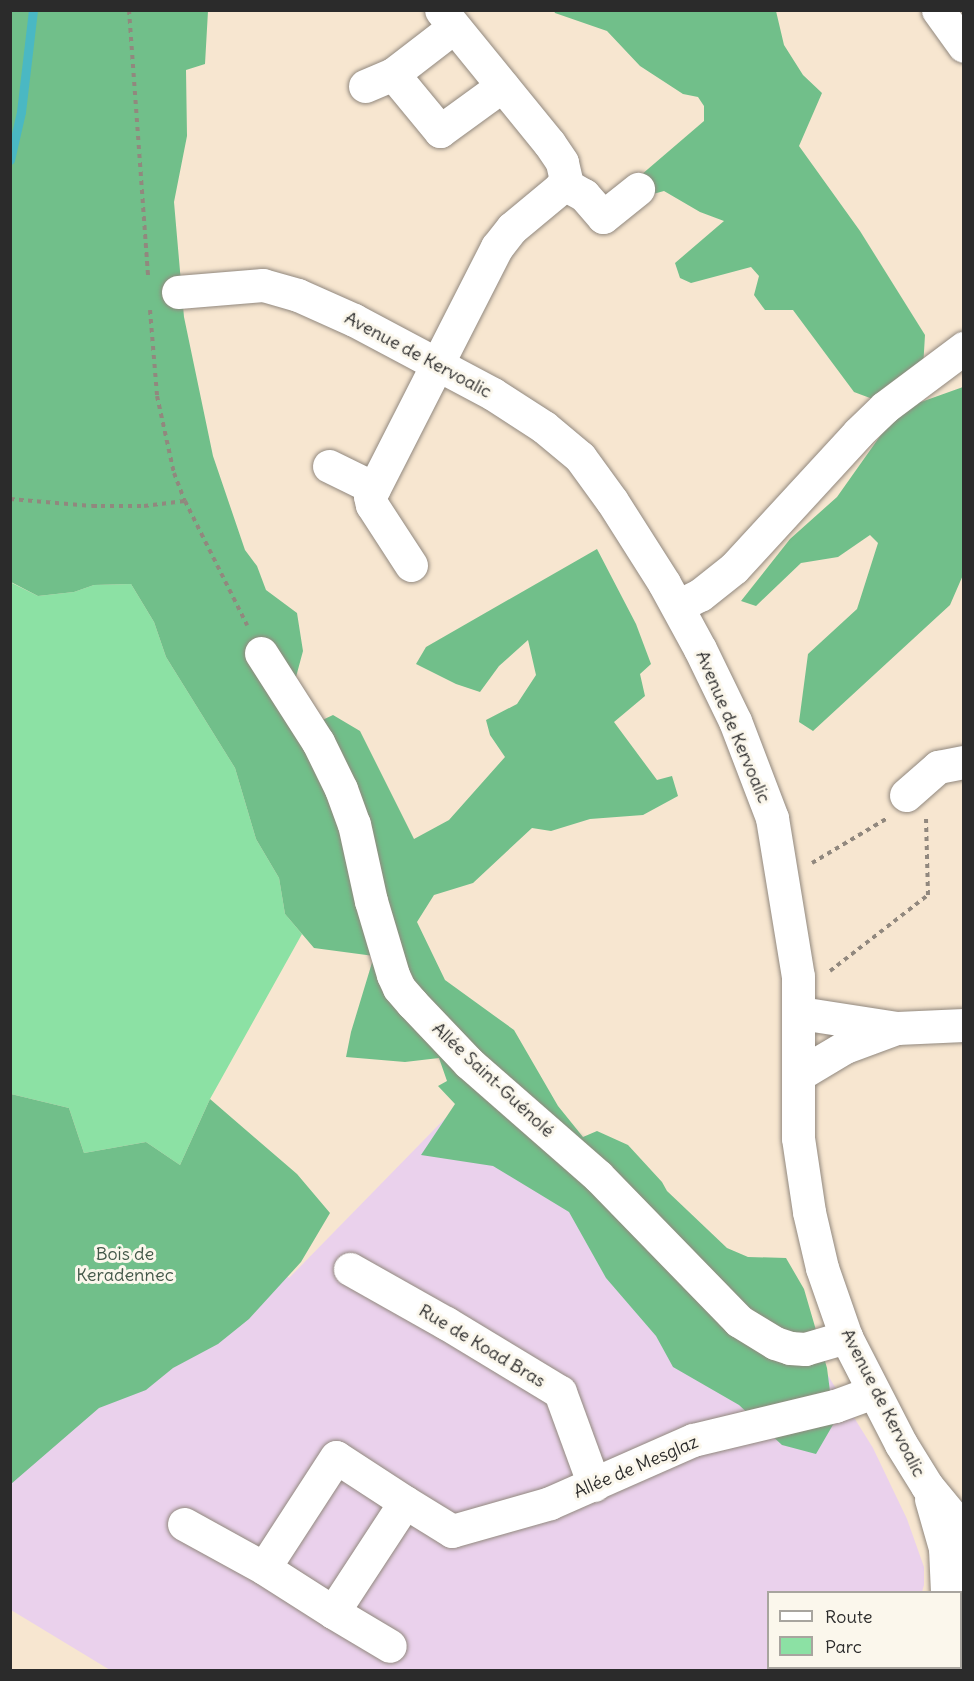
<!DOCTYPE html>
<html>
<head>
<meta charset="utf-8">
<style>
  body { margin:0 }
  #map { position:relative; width:974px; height:1681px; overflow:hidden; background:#f7e6d0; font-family:Delius,sans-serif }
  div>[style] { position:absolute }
  .built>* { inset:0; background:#ead1ec }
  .green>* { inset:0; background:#8ce1a4 }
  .forest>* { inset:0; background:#71bf8a }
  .stream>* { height:9px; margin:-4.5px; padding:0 4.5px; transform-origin:4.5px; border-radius:4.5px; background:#4ab8c3 }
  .path>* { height:4px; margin-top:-2px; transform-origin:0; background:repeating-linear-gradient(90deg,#91887e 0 4.5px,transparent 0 9px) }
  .roads { filter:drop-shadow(0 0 2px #91887e) drop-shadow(0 0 2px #91887e) }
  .minor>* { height:33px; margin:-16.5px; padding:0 16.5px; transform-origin:16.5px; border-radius:16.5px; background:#fff }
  span { translate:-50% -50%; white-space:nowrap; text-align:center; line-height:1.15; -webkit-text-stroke:6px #fbf7ec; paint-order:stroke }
  .street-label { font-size:18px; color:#2b2b2b }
  .park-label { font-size:18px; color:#435849 }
  .frame { position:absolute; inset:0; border:12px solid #2b2b2b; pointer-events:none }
  .legend { position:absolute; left:767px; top:1591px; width:195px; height:78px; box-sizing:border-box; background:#fbf7ec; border:2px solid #a8a59f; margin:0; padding:8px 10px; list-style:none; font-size:18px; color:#2b2b2b }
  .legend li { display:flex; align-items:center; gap:12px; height:30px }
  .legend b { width:30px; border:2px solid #a8a59f }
</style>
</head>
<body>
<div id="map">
  <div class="built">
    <i style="clip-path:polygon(463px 1100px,827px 1374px,873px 1448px,907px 1519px,924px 1567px,924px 1585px,922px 1592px,768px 1592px,768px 1668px,861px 1668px,856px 1670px,110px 1670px,11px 1610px,10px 1479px,250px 1238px,289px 1278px)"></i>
  </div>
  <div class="green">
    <i style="clip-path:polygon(10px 582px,38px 596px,74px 592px,94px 585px,131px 584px,154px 622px,166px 657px,235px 768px,256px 839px,279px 878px,285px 914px,302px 934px,210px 1099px,180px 1165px,146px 1142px,84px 1153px,69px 1108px,11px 1094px)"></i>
  </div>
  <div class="forest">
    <i style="clip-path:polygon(10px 11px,208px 11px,205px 64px,186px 70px,187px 136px,174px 202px,184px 317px,213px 456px,245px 550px,257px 566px,266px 590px,297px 613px,303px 651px,293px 688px,297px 732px,333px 715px,360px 731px,414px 839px,449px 820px,505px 757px,490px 735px,486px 720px,517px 704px,536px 675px,528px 640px,499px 666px,480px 692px,456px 684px,416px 664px,426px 647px,597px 549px,636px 624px,651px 664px,640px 674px,645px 696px,614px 722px,657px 780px,672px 776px,678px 796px,643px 815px,590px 819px,551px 831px,532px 828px,473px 883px,434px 895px,417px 922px,445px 980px,514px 1030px,558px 1106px,583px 1137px,597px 1131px,628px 1145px,662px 1182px,667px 1191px,727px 1248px,748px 1257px,786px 1258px,804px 1289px,827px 1368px,834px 1423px,816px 1454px,782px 1445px,739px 1405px,673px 1367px,656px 1336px,606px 1278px,569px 1212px,493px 1166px,421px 1155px,455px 1104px,438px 1086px,447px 1081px,439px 1058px,405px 1062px,346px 1057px,351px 1032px,374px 956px,314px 948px,285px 914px,279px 878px,256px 839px,235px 768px,166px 657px,154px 622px,131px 584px,94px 585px,74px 592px,38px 596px,11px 582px)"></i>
    <i style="clip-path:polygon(554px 11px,776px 11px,784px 45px,803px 75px,822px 93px,799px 146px,860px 231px,925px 335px,921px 402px,963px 387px,963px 575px,950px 605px,813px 731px,799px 722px,808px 654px,857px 609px,878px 543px,870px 535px,838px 557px,801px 563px,756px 606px,741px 601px,790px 539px,837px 497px,895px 415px,878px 401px,854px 392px,793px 310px,765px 310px,754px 295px,759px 276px,751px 267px,691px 283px,680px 278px,675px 263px,724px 221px,700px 212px,664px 191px,653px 194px,634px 181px,704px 121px,704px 106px,698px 97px,683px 94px,640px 66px,607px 31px,555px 13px)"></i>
    <i style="clip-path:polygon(11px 1094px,69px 1108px,84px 1153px,146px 1142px,180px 1165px,210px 1099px,297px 1174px,330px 1213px,301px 1262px,249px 1319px,218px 1344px,173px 1368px,146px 1390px,99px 1408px,11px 1484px)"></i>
  </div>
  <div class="stream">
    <i style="left:10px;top:160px;width:49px;rotate:-77.1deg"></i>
    <i style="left:21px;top:112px;width:103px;rotate:-83.3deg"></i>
  </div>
  <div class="path">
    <i style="left:129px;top:10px;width:269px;rotate:85.9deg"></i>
    <i style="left:150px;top:310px;width:86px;rotate:85.3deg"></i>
    <i style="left:157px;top:396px;width:79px;rotate:77.6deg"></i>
    <i style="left:174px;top:473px;width:30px;rotate:69deg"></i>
    <i style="left:185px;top:501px;width:139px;rotate:63.4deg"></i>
    <i style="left:10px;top:499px;width:82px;rotate:4.9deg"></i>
    <i style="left:92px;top:506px;width:52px"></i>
    <i style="left:144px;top:506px;width:41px;rotate:-7deg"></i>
    <i style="left:812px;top:863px;width:86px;rotate:-30.7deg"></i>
    <i style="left:830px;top:971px;width:124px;rotate:-37.8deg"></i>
    <i style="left:928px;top:895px;width:76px;rotate:-91.5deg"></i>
  </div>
  <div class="roads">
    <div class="minor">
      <i style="left:938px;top:10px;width:44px;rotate:54.2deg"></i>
      <i style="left:454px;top:27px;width:77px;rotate:142.4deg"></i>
      <i style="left:393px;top:74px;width:74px;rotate:50.5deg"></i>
      <i style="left:440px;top:131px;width:77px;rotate:-36deg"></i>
      <i style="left:365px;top:86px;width:30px;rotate:-23deg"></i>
      <i style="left:564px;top:184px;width:23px;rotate:29deg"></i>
      <i style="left:584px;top:195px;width:29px;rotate:49deg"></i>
      <i style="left:603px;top:217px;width:45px;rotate:-38.7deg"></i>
      <i style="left:178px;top:292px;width:85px;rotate:-4.7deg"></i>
      <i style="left:263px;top:285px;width:36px;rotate:16deg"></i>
      <i style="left:298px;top:295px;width:61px;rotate:24.1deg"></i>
      <i style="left:354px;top:320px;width:157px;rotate:28deg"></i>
      <i style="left:493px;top:394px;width:61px;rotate:32.9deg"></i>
      <i style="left:544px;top:427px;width:47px;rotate:39.8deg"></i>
      <i style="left:580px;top:457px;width:54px;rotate:54deg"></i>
      <i style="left:612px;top:501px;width:97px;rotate:57.6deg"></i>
      <i style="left:664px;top:583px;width:75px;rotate:61.4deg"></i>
      <i style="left:700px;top:649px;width:80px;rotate:64.1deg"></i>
      <i style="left:735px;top:721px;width:104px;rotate:69.1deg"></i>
      <i style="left:772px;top:818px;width:160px;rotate:80.7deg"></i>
      <i style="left:798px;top:976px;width:162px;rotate:90deg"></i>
      <i style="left:798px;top:1138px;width:75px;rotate:81.5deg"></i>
      <i style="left:809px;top:1212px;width:57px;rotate:76.9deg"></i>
      <i style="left:822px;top:1268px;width:73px;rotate:70.8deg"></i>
      <i style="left:846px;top:1337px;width:120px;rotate:62.8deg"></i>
      <i style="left:901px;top:1444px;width:49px;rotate:58.2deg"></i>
      <i style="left:927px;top:1486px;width:58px;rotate:50.6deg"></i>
      <i style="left:329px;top:466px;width:50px;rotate:26.1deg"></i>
      <i style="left:411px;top:565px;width:72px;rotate:-123deg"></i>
      <i style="left:372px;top:505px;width:9px;rotate:-103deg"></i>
      <i style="left:370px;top:496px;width:280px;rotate:-63deg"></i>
      <i style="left:497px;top:247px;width:24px;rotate:-52deg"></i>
      <i style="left:512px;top:228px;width:61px;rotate:-39.7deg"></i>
      <i style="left:559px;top:189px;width:11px;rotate:-52deg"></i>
      <i style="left:566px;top:180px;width:18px;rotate:-103deg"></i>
      <i style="left:562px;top:162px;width:23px;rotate:-124deg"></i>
      <i style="left:549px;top:143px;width:171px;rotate:-129.1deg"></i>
      <i style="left:678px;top:606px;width:25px;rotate:-27deg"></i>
      <i style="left:700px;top:595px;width:43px;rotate:-38.5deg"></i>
      <i style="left:734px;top:568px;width:183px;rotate:-47.4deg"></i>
      <i style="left:858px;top:433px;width:37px;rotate:-44deg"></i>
      <i style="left:885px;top:407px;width:99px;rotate:-36.8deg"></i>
      <i style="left:261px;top:653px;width:106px;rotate:57.4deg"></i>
      <i style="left:318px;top:742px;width:52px;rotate:63.9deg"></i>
      <i style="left:341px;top:789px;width:37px;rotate:70deg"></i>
      <i style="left:354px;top:824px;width:79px;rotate:77.6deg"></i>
      <i style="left:371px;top:901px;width:77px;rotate:73.4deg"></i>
      <i style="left:393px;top:975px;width:14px;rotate:65deg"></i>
      <i style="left:399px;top:988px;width:20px;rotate:49deg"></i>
      <i style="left:412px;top:1003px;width:83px;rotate:46.5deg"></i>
      <i style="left:469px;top:1063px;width:171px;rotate:41.2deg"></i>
      <i style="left:598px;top:1176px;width:202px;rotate:45.8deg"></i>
      <i style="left:739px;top:1321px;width:42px;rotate:31.4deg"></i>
      <i style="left:775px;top:1343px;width:16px;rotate:18deg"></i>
      <i style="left:790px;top:1348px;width:15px;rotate:4deg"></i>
      <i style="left:805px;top:1349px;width:43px;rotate:-16.3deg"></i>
      <i style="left:906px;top:795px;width:43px;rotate:-41.2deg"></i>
      <i style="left:938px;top:767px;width:26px;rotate:-11deg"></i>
      <i style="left:800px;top:1013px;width:98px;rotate:8.8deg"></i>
      <i style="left:897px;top:1028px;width:67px;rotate:-2.6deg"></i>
      <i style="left:798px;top:1075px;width:55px;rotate:-30.8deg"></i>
      <i style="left:845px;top:1047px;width:54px;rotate:-20.4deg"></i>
      <i style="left:350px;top:1269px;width:110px;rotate:29.4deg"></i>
      <i style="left:446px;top:1323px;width:133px;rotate:31.2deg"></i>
      <i style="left:560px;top:1392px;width:99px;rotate:69.9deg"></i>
      <i style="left:931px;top:1499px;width:51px;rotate:74.1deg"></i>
      <i style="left:945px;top:1548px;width:44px;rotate:87.4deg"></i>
      <i style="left:405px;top:1502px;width:82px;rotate:-146.9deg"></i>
      <i style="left:336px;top:1457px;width:132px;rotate:123deg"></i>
      <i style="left:264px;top:1568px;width:82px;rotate:32.5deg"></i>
      <i style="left:333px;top:1612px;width:131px;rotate:-56.8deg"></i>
      <i style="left:405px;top:1502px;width:55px;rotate:31.7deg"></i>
      <i style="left:452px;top:1531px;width:102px;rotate:-15.9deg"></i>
      <i style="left:550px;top:1503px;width:156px;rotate:-23.8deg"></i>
      <i style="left:693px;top:1440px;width:146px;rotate:-13.5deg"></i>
      <i style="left:835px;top:1406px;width:40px;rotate:-20.2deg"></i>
      <i style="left:184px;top:1524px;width:91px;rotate:28.8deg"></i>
      <i style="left:333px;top:1612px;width:66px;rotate:30.8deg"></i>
      <i style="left:897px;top:1670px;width:5px;rotate:-22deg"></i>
    </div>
  </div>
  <div class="street-label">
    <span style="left:418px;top:355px;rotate:28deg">Avenue de Kervoalic</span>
    <span style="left:733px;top:727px;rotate:67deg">Avenue de Kervoalic</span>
    <span style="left:493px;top:1080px;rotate:43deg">Allée Saint-Guénolé</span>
    <span style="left:482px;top:1346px;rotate:31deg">Rue de Koad Bras</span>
    <span style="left:883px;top:1403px;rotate:63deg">Avenue de Kervoalic</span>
    <span style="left:636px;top:1467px;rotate:-23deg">Allée de Mesglaz</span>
  </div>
  <div class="park-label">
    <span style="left:125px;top:1265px">Bois de<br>Keradennec</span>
  </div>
  <div class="frame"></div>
  <ul class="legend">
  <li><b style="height:8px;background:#fff"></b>Route</li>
  <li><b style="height:16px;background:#8ce1a4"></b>Parc</li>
  </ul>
</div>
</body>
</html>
